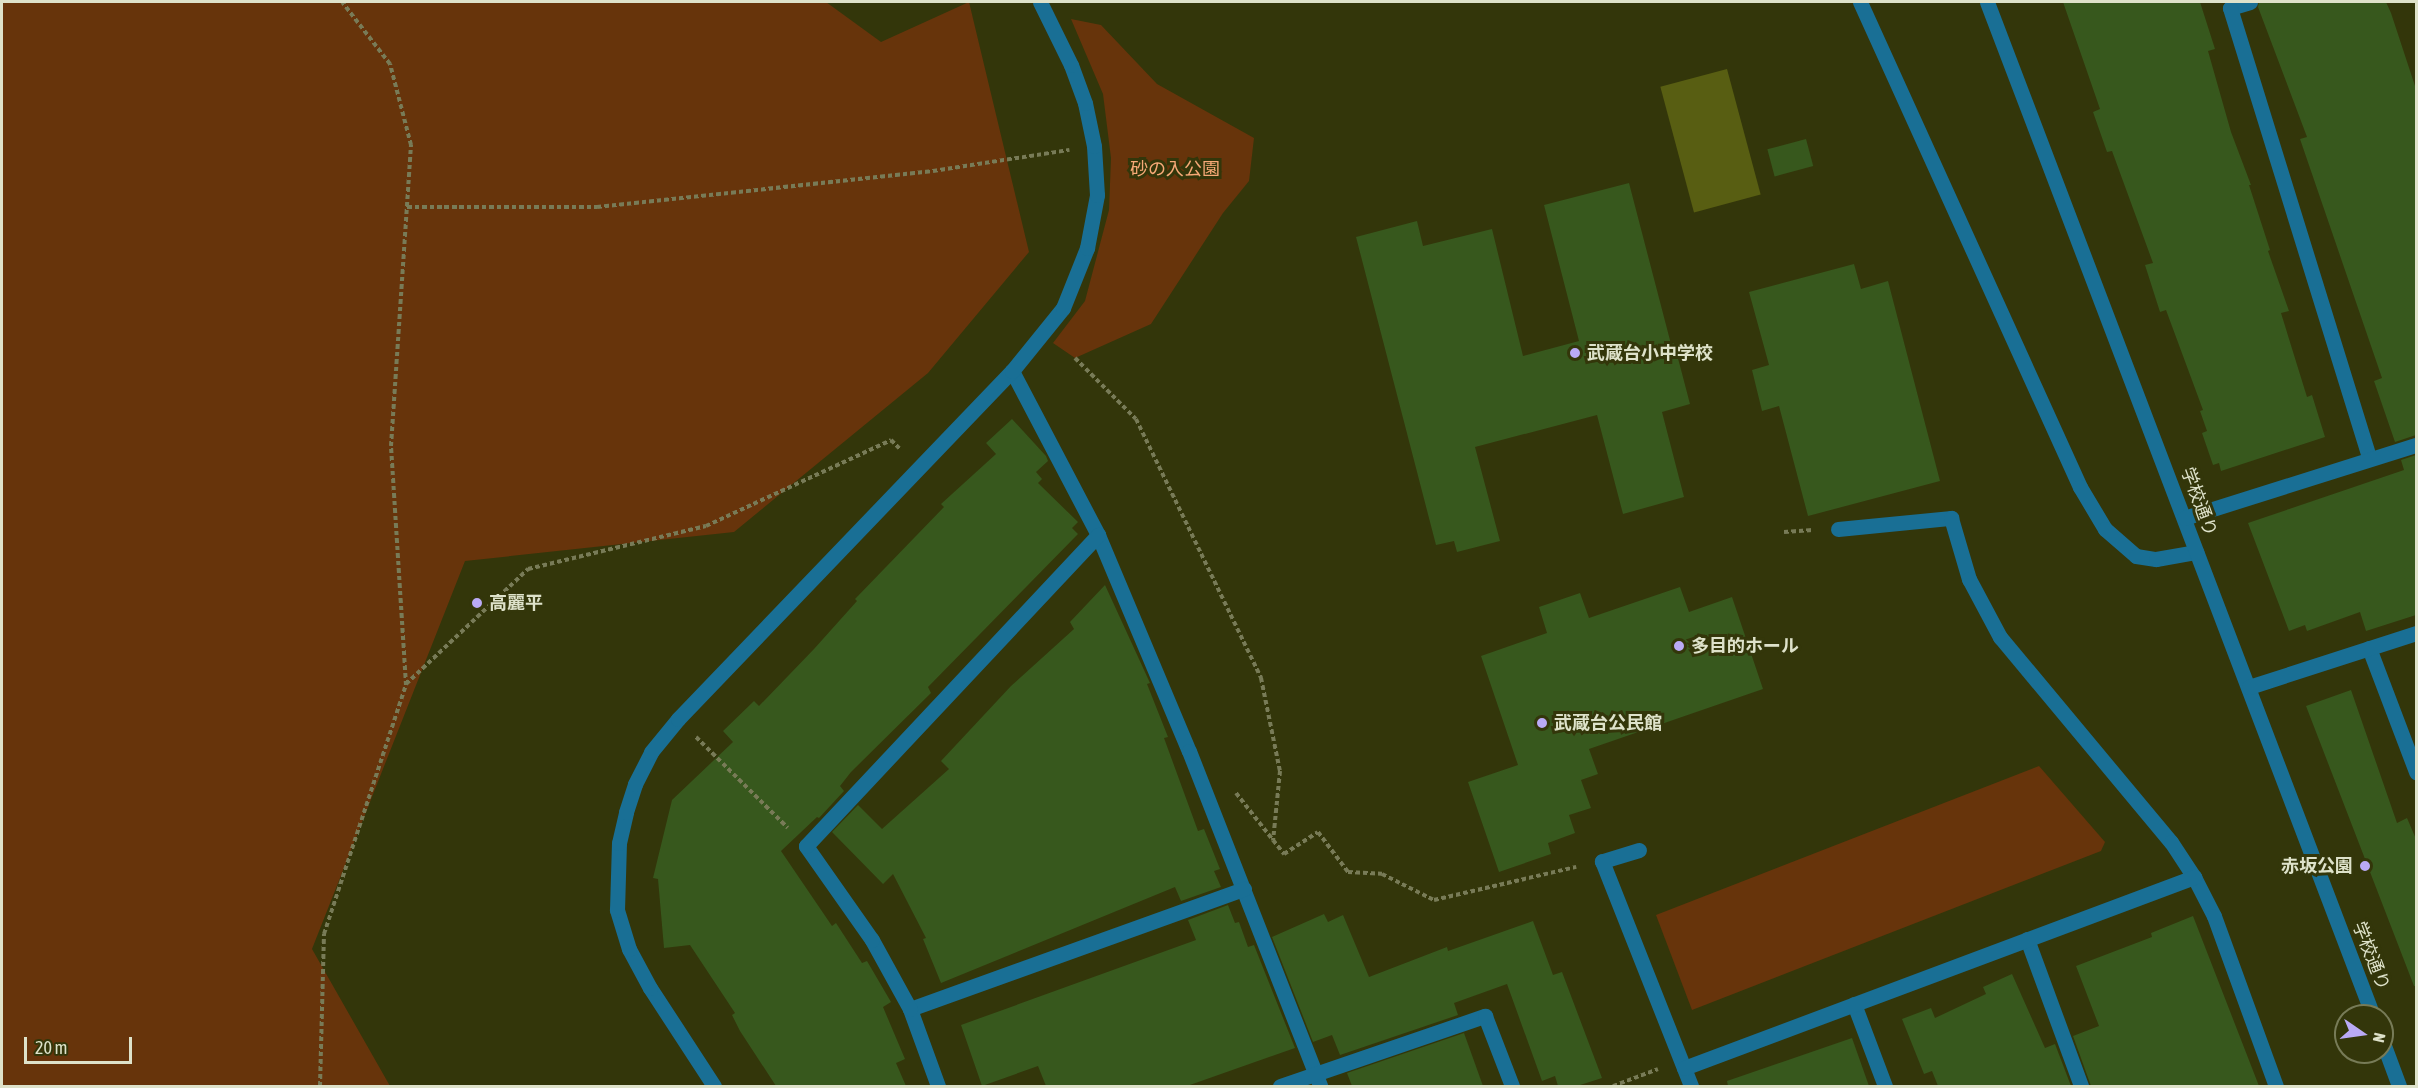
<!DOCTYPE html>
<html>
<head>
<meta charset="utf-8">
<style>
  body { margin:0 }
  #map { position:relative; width:2418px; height:1088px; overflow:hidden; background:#33360a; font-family:"Asap Condensed","Noto Sans JP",sans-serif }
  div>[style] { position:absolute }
  .green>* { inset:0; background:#67340b }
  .water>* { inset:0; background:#585e12; transform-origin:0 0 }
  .building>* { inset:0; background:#37581d; transform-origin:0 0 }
  .path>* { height:4px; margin-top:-2px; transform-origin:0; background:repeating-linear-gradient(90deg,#787b57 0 4.5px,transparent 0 7.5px) }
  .minor>* { height:15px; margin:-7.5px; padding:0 7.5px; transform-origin:7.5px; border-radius:7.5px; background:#196f95 }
  .dots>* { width:16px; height:16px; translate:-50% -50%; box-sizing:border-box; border:3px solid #33360a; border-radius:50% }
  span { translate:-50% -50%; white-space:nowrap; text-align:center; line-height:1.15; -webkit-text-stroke:6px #33360a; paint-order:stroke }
  .park-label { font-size:18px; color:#f7a977 }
  .poi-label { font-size:18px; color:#dee2ca; font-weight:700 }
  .left { translate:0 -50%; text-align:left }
  .right { translate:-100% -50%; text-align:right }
  .street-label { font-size:18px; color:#dee2ca }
  .frame { position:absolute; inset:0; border:3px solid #dee2ca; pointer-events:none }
  .north { position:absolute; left:2334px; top:1004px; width:60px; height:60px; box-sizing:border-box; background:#33360a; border:2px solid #777b57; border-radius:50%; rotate:103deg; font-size:16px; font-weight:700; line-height:24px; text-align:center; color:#dee2ca }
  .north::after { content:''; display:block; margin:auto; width:21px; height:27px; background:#baaaf6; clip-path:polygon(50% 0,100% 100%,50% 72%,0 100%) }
  .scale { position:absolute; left:24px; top:1037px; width:108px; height:27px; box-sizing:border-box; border:3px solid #dee2ca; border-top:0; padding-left:8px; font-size:18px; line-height:21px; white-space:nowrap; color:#dee2ca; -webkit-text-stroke:4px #33360a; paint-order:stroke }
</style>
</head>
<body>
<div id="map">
  <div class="green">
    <i style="clip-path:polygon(2px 2px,826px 2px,881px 42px,969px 2px,1029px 252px,928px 373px,734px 532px,465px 561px,312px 949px,390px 1086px,2px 1086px)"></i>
    <i style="clip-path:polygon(1071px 19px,1101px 25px,1157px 84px,1254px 138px,1249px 181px,1223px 213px,1151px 324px,1075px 358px,1053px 343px,1085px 301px,1109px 210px,1111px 158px,1103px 94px)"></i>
    <i style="clip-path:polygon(2039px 766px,2105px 842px,2101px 851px,1692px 1010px,1656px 915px)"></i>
  </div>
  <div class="water">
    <i style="left:1727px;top:69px;width:130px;height:69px;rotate:75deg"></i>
  </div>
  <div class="building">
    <i style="clip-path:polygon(2063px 2px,2200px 2px,2215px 49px,2208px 51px,2231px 132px,2251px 185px,2249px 185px,2270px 250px,2268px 251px,2289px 311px,2281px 313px,2307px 397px,2312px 395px,2325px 437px,2221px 471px,2219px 463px,2213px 465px,2202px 433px,2207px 431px,2200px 411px,2203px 410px,2166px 310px,2160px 312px,2145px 265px,2153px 263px,2112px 151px,2107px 152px,2093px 112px,2100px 109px)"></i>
    <i style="clip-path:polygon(2259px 2px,2386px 2px,2391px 13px,2416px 89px,2416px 435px,2395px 442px,2374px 381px,2382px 378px,2300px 139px,2307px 137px,2258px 7px)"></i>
    <i style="left:1806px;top:139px;width:28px;height:40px;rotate:75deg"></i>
    <i style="clip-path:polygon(1629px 183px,1671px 344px,1674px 343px,1690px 404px,1662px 412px,1684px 497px,1623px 514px,1597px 415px,1475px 447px,1500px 541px,1457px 552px,1454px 541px,1436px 545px,1356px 237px,1417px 221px,1423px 246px,1492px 229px,1523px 356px,1579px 341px,1544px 205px)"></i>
    <i style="clip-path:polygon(1854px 264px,1861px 289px,1888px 281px,1940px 481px,1808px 516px,1779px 406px,1762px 411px,1752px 370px,1769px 365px,1749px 292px)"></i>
    <i style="clip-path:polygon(1012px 419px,1046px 456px,1048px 461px,1036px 472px,1042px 479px,1038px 483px,1078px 522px,1072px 528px,1078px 534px,928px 687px,931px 693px,851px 772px,840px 786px,844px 791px,819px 818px,817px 817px,781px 851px,832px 926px,836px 923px,862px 963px,867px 961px,891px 1002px,883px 1007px,905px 1059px,896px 1063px,906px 1086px,776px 1086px,740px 1031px,732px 1015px,735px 1013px,690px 945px,664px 948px,658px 879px,653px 878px,672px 800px,733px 742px,723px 731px,754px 701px,759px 706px,814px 649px,857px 601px,855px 599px,944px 507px,941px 504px,996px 454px,986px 443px)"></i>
    <i style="clip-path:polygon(2416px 455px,2416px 615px,2366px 631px,2360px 612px,2307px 631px,2305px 625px,2289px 631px,2248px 523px,2404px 470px,2401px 460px)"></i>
    <i style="clip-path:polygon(1105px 585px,1150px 683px,1147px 684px,1168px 737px,1164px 738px,1198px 831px,1204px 829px,1220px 869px,1214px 871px,1221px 887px,1181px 901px,1175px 887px,941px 983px,923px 939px,926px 938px,893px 874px,883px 884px,832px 832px,858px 805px,882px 829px,949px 769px,941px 761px,1011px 686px,1074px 629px,1070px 622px)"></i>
    <i style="clip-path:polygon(1680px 587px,1689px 612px,1732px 597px,1763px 689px,1589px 749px,1598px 774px,1581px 780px,1591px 808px,1569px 815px,1575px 833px,1548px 843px,1551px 854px,1499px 872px,1468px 782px,1518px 765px,1481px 656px,1547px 633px,1539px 607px,1580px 593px,1589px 618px)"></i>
    <i style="clip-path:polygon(2351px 690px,2397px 823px,2407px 818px,2416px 839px,2416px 986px,2414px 986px,2306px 706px)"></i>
    <i style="clip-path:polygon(1228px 905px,1235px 923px,1239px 922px,1248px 947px,1254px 945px,1295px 1048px,1187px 1086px,1046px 1086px,1038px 1066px,982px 1086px,961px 1025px,1196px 940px,1188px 920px)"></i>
    <i style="clip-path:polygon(1324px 914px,1328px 922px,1343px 915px,1369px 977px,1447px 947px,1448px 951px,1533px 921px,1553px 975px,1562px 972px,1602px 1078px,1577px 1086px,1558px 1086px,1555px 1076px,1542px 1081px,1507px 984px,1454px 1003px,1458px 1015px,1340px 1055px,1332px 1035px,1313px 1042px,1272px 937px)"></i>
    <i style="clip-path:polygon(2193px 916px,2259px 1086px,2091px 1086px,2073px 1036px,2099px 1026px,2076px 966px,2152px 937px,2151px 933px)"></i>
    <i style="clip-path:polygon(2012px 974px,2045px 1048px,2055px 1044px,2071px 1086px,1938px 1086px,1932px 1071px,1924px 1074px,1902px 1019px,1931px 1008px,1935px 1018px,1986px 994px,1983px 987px)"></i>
    <i style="clip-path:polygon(1464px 1033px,1483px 1086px,1352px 1086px,1347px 1073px)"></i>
    <i style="clip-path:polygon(1852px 1038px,1869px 1086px,1728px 1086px,1727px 1081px)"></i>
  </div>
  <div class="path">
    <i style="left:407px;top:207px;width:190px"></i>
    <i style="left:597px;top:207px;width:338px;rotate:-6.1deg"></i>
    <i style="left:933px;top:171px;width:138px;rotate:-8.8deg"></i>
    <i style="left:1075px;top:358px;width:86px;rotate:45deg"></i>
    <i style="left:1136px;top:419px;width:288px;rotate:64.2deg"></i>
    <i style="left:1261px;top:678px;width:95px;rotate:78.5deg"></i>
    <i style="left:1280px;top:771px;width:70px;rotate:95.7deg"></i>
    <i style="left:1784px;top:532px;width:29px;rotate:-4deg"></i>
    <i style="left:406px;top:684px;width:168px;rotate:-43.3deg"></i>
    <i style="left:528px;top:569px;width:183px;rotate:-13.6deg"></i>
    <i style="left:706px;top:526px;width:204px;rotate:-24.9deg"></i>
    <i style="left:891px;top:440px;width:14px;rotate:45deg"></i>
    <i style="left:696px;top:737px;width:129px;rotate:44.7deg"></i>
    <i style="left:1236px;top:793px;width:78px;rotate:51.8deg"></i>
    <i style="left:1284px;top:854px;width:40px;rotate:-32.9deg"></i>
    <i style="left:1318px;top:832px;width:50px;rotate:53.1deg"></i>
    <i style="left:1348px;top:872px;width:34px;rotate:3deg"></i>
    <i style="left:1382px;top:874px;width:58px;rotate:26.6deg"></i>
    <i style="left:1434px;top:900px;width:146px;rotate:-13.1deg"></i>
    <i style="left:320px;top:1086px;width:152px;rotate:-88.5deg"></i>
    <i style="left:324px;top:934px;width:262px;rotate:-71.8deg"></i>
    <i style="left:406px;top:685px;width:239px;rotate:-93.6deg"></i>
    <i style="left:391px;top:446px;width:302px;rotate:-86.2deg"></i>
    <i style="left:411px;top:145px;width:84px;rotate:-104.5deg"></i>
    <i style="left:390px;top:64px;width:78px;rotate:-127.7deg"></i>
    <i style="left:1613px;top:1086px;width:48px;rotate:-20.7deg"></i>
  </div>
  <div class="minor">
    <i style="left:1860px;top:2px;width:533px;rotate:65.6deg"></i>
    <i style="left:2080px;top:487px;width:49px;rotate:59.2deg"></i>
    <i style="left:2105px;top:529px;width:41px;rotate:41.1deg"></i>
    <i style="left:2136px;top:556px;width:20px;rotate:9deg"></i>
    <i style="left:2156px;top:559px;width:41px;rotate:-9.9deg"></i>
    <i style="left:1987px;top:2px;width:1085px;rotate:69.16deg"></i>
    <i style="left:2250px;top:2px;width:21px;rotate:163deg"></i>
    <i style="left:2230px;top:8px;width:472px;rotate:72.8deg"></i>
    <i style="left:1012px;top:371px;width:185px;rotate:62.3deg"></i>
    <i style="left:1098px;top:535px;width:234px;rotate:67.2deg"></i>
    <i style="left:1189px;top:751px;width:360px;rotate:68.6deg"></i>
    <i style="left:2184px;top:518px;width:243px;rotate:-17.5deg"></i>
    <i style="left:1838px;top:529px;width:114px;rotate:-5.6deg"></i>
    <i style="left:1951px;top:518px;width:64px;rotate:73.6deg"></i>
    <i style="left:1969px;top:579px;width:66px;rotate:61.9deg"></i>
    <i style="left:2000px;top:637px;width:267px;rotate:50.2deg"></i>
    <i style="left:2171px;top:842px;width:42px;rotate:56.7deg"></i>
    <i style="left:2194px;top:877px;width:44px;rotate:62.9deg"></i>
    <i style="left:2214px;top:916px;width:181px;rotate:70deg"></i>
    <i style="left:2369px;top:648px;width:133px;rotate:69.2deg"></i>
    <i style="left:2249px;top:687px;width:176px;rotate:-17.9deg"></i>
    <i style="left:1639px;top:850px;width:39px;rotate:163deg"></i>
    <i style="left:1602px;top:861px;width:242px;rotate:68.4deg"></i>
    <i style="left:2027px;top:939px;width:157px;rotate:69.8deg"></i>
    <i style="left:1854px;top:1004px;width:88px;rotate:69.3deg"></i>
    <i style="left:910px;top:1009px;width:355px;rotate:-19.8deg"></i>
    <i style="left:2382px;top:1040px;width:49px;rotate:69.7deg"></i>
    <i style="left:1684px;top:1068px;width:545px;rotate:-20.53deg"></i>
    <i style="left:714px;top:1086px;width:117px;rotate:-123.1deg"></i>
    <i style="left:650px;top:988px;width:44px;rotate:-118.3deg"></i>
    <i style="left:629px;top:949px;width:41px;rotate:-107.1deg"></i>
    <i style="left:617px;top:910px;width:67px;rotate:-88.3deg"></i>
    <i style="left:619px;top:843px;width:32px;rotate:-77deg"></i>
    <i style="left:626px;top:812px;width:29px;rotate:-72deg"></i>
    <i style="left:635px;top:784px;width:36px;rotate:-63deg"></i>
    <i style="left:651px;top:752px;width:43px;rotate:-50.7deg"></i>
    <i style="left:678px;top:719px;width:482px;rotate:-46.2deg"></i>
    <i style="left:1012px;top:371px;width:81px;rotate:-51deg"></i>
    <i style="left:1063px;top:308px;width:65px;rotate:-68.2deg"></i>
    <i style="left:1087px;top:248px;width:54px;rotate:-79.3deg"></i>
    <i style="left:1097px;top:195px;width:49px;rotate:-93.5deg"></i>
    <i style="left:1094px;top:146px;width:44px;rotate:-101.8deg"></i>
    <i style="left:1085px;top:103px;width:40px;rotate:-110.2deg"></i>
    <i style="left:1071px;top:65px;width:70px;rotate:-116.2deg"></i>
    <i style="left:938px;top:1086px;width:82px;rotate:-110deg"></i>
    <i style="left:910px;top:1009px;width:79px;rotate:-118.8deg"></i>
    <i style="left:872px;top:940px;width:115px;rotate:-125.1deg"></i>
    <i style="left:806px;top:846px;width:427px;rotate:-46.8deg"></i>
    <i style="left:1280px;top:1086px;width:217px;rotate:-18.9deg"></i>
    <i style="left:1485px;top:1016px;width:75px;rotate:68.9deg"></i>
  </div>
  <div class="dots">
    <i style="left:1575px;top:353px;background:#baaaf6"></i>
    <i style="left:477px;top:603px;background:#baaaf6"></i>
    <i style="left:1679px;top:646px;background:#baaaf6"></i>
    <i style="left:1542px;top:723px;background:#baaaf6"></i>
    <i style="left:2365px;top:866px;background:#baaaf6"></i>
  </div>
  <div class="park-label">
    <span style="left:1175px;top:169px">砂の入公園</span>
  </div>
  <div class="poi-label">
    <span class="left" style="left:1587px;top:353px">武蔵台小中学校</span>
    <span class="left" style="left:489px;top:603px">高麗平</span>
    <span class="left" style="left:1691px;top:646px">多目的ホール</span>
    <span class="left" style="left:1554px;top:723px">武蔵台公民館</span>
    <span class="right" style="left:2353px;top:866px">赤坂公園</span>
  </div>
  <div class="street-label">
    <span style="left:2199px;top:502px;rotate:70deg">学校通り</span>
    <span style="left:2371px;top:956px;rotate:69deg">学校通り</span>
  </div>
  <div class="frame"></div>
  <div class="north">N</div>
  <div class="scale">20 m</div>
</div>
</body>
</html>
